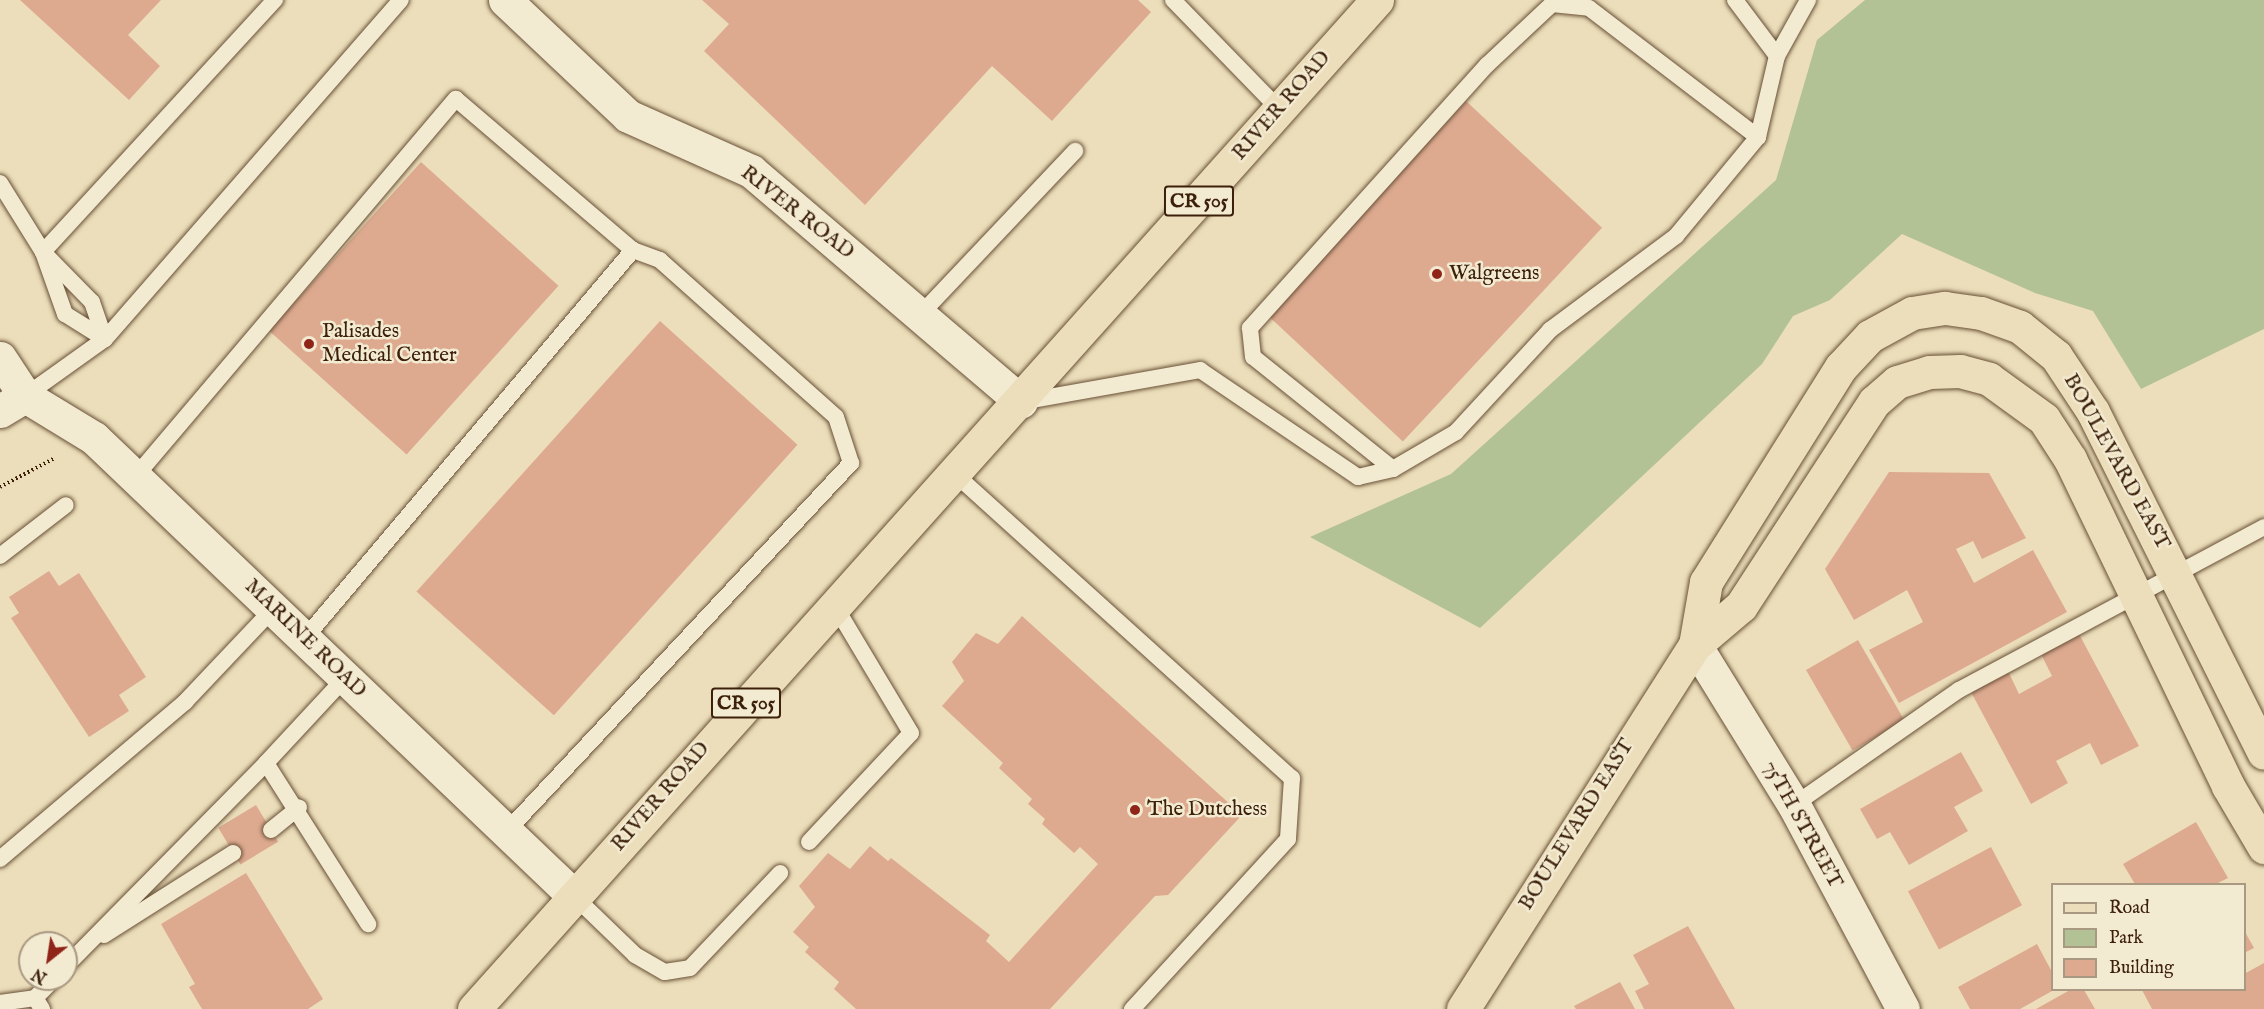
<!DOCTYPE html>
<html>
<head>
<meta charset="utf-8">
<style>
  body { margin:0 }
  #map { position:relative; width:2264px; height:1009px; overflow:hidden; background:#ecdeba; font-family:"IM FELL English",serif }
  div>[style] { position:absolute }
  .green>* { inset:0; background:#b2c294 }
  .building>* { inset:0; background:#ddaa90; transform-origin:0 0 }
  .path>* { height:4px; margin-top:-2px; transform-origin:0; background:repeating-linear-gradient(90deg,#3c200a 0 1.5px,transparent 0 4.5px) }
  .roads { filter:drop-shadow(0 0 2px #685036) drop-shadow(0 0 2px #685036) }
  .service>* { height:16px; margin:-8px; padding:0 8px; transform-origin:8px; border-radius:8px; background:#f3ead2 }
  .minor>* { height:33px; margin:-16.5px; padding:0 16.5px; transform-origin:16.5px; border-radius:16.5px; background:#f3ead2 }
  .primary>* { height:33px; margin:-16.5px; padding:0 16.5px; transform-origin:16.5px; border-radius:16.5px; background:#ecdeba }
  .dots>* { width:16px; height:16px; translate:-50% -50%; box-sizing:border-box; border:3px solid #f3ead2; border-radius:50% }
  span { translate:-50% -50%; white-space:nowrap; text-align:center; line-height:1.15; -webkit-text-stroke:5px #f3ead2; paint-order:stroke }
  .shield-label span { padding:2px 4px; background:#f3ead2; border:2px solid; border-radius:4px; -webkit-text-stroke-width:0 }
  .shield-label { font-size:20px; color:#3c200a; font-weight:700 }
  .street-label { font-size:21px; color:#3c200a }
  .poi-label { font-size:21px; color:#3c200a }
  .left { translate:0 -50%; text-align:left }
  .legend { position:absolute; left:2051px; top:883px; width:195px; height:108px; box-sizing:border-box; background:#f3ead2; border:2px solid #aa9982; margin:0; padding:8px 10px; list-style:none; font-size:18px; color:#3c200a }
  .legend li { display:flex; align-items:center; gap:12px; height:30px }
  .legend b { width:30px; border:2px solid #aa9982 }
  .north { position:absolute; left:18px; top:931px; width:60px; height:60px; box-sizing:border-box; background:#f3ead2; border:2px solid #aa9982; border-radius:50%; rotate:210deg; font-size:16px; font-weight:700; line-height:24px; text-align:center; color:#3c200a }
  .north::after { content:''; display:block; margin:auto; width:21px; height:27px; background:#8f2418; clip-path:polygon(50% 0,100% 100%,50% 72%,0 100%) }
</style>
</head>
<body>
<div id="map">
  <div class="green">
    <i style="clip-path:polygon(1865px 0,2264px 0,2264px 329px,2141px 389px,2093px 311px,2035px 293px,1902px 234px,1830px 300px,1793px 316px,1762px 364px,1480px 628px,1310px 537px,1451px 474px,1776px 180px,1817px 40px)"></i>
  </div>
  <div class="building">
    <i style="clip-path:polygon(20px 0,161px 0,128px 35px,160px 66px,129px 100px)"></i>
    <i style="clip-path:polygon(702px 0,1138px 0,1151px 12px,1052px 121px,992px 66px,865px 205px,704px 51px,729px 24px)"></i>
    <i style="left:1466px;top:101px;width:186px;height:292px;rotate:43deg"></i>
    <i style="left:421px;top:162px;width:185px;height:227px;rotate:42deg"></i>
    <i style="left:660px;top:321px;width:185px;height:364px;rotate:42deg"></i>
    <i style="clip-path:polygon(1889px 472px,1989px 473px,2026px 538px,1982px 559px,1973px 541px,1956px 549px,1974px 583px,2033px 550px,2067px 612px,1899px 703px,1869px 650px,1923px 622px,1907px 590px,1854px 620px,1825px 569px)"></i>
    <i style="clip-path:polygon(49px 571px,59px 586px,79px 573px,146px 677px,119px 695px,129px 711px,89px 737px,11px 618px,19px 613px,9px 597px)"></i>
    <i style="clip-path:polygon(1022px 616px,1242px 815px,1168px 895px,1155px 896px,1050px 1009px,856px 1009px,834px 989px,839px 982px,805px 952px,809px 947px,793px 932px,815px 907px,799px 886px,828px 853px,850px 869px,870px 846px,888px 861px,891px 858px,990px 935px,986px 941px,1009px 962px,1098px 864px,1080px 847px,1074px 853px,1042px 824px,1045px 819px,1028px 804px,1032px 799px,999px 768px,1003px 763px,942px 706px,964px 681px,952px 662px,976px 633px,998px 644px)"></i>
    <i style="clip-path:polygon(2079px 634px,2139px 746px,2101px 765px,2090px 743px,2056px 761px,2068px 783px,2031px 804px,1971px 692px,2008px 671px,2019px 694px,2052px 676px,2041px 654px)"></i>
    <i style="left:1858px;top:640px;width:93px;height:60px;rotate:60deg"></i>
    <i style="clip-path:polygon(1961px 752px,1983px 791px,1954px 807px,1968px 831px,1909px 865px,1890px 832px,1877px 839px,1860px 809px)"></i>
    <i style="left:256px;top:805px;width:43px;height:44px;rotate:59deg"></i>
    <i style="clip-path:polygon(2196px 822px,2228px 878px,2216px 884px,2135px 884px,2123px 864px)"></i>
    <i style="left:1991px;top:847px;width:66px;height:94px;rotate:62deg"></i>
    <i style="clip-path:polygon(246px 873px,323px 999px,308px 1009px,202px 1009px,189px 987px,195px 984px,161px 924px)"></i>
    <i style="clip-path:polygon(1688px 926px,1735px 1009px,1644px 1009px,1635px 991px,1649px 984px,1633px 955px)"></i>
    <i style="clip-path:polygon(2244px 930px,2254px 948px,2244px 953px)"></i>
    <i style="clip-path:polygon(2037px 944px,2052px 972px,2052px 991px,2020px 1009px,1970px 1009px,1958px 987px)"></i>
    <i style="clip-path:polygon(2264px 963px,2264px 1009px,2152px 1009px,2142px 990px,2244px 990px,2244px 974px)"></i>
    <i style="clip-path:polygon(1620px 982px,1635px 1009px,1576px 1009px,1574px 1006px)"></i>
    <i style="clip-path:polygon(2070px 990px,2084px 990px,2095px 1009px,2036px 1009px)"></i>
  </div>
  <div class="path">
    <i style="left:0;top:487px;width:62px;rotate:-27.8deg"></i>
  </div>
  <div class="roads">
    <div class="service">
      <i style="left:1173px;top:0;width:152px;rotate:45.8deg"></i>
      <i style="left:1777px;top:56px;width:64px;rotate:-61deg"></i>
      <i style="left:0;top:183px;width:81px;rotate:58.1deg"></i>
      <i style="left:43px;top:252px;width:70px;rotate:45.6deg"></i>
      <i style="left:92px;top:302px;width:39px;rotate:71deg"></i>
      <i style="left:43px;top:252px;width:343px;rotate:-47.4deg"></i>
      <i style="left:43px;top:252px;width:66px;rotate:70.5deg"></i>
      <i style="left:65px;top:314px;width:47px;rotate:32deg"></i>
      <i style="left:920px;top:315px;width:226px;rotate:-46.6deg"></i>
      <i style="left:25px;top:396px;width:98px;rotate:-35.5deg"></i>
      <i style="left:105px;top:339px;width:450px;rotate:-48.9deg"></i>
      <i style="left:1021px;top:402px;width:182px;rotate:-10.1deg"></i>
      <i style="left:1200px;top:370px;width:191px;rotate:34.1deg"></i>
      <i style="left:1358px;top:477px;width:36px;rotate:-13deg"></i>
      <i style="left:1393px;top:469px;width:73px;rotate:-30.4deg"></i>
      <i style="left:1456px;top:432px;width:139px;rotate:-47.3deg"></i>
      <i style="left:1550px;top:330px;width:157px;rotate:-36.7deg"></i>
      <i style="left:1676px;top:236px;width:129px;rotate:-50.4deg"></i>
      <i style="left:1758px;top:137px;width:83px;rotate:-76.8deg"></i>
      <i style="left:1777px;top:56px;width:70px;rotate:-126.9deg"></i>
      <i style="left:1393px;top:469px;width:179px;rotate:-141.3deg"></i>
      <i style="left:1253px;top:357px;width:29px;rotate:-96deg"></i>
      <i style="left:1250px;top:328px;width:354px;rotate:-48deg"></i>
      <i style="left:1487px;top:65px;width:89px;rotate:-43.2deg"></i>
      <i style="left:1552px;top:4px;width:37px;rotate:6deg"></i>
      <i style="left:1589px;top:8px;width:213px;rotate:37.4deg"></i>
      <i style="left:955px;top:474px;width:454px;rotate:42.1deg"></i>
      <i style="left:1292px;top:778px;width:61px;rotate:93.8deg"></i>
      <i style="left:1288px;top:839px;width:231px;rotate:132.5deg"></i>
      <i style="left:135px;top:477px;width:496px;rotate:-49.7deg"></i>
      <i style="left:456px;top:99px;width:233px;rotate:40.5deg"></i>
      <i style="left:633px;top:250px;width:509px;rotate:130.22deg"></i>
      <i style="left:0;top:556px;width:83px;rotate:-37.7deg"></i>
      <i style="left:345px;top:678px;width:116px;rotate:132.9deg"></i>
      <i style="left:266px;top:763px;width:191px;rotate:57.6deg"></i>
      <i style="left:1794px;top:805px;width:201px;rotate:-34.9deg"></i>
      <i style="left:1959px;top:690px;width:346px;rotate:-28.1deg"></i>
      <i style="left:271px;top:830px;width:36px;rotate:-39deg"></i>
      <i style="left:507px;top:831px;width:504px;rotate:-46.93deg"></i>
      <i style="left:851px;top:463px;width:48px;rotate:-108.1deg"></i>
      <i style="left:836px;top:417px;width:236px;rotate:-138.3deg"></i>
      <i style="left:660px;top:260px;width:29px;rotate:-160deg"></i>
      <i style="left:809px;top:842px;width:149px;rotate:-46.9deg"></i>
      <i style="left:911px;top:733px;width:148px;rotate:-120.9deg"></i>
      <i style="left:0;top:859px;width:243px;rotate:-40.3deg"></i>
      <i style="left:185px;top:702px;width:128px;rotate:-46.6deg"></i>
      <i style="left:574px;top:896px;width:85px;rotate:44deg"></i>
      <i style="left:635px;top:955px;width:34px;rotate:30deg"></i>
      <i style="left:665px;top:972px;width:25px;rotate:-9deg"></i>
      <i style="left:690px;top:968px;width:131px;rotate:-46.5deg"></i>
      <i style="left:104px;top:935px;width:153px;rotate:-32.4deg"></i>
      <i style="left:66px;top:966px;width:285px;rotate:-45.4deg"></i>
      <i style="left:0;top:1003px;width:35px;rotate:-8deg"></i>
      <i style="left:42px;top:1009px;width:13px;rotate:-122deg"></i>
      <i style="left:35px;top:998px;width:27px;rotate:-45deg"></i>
    </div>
    <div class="minor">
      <i style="left:505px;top:0;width:169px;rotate:43.3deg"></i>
      <i style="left:628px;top:116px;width:135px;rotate:24.1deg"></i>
      <i style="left:751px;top:171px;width:355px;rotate:40.5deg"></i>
      <i style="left:0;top:358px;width:45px;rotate:56.7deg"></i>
      <i style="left:25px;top:396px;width:81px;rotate:31.3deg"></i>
      <i style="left:94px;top:438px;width:663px;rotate:43.66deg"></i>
      <i style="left:0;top:411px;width:29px;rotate:-31deg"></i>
      <i style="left:1695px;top:645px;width:188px;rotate:58.3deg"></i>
      <i style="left:1794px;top:805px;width:231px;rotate:61.9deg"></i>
    </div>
    <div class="primary">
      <i style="left:1695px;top:645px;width:64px;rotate:-80.1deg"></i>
      <i style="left:1706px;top:582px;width:254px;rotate:-57.9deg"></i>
      <i style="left:1841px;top:367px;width:42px;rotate:-46.9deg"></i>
      <i style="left:1870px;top:336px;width:48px;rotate:-28.7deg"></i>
      <i style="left:1912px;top:313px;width:33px;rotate:-9deg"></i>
      <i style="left:1945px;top:308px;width:36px;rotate:8deg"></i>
      <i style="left:1981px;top:313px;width:41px;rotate:19.7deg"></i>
      <i style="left:2020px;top:327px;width:46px;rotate:38.9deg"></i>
      <i style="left:2056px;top:356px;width:67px;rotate:56.5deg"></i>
      <i style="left:2093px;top:412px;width:381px;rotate:63.4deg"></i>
      <i style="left:474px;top:1009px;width:1354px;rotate:-48.17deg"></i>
      <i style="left:1463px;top:1009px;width:432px;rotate:-57.5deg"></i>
      <i style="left:1695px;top:645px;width:60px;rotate:-40.3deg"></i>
      <i style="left:1741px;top:606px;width:244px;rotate:-56.9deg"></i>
      <i style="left:1874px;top:402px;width:30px;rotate:-41deg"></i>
      <i style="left:1897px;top:382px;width:34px;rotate:-17deg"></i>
      <i style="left:1929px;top:372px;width:31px;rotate:-2deg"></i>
      <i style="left:1960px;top:371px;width:30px;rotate:15deg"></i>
      <i style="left:1989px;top:379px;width:68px;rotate:36deg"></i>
      <i style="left:2044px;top:419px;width:48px;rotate:57deg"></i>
      <i style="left:2070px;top:459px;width:363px;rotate:64.2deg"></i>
      <i style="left:2228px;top:786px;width:71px;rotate:59.5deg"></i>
    </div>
  </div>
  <div class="dots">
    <i style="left:1437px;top:274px;background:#8f2418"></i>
    <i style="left:309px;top:344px;background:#8f2418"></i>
    <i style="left:1135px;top:810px;background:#8f2418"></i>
  </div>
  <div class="shield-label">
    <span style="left:1199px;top:201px">CR 505</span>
    <span style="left:746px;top:703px">CR 505</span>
  </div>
  <div class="street-label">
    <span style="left:1282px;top:106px;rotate:-49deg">RIVER ROAD</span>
    <span style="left:797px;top:213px;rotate:38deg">RIVER ROAD</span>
    <span style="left:2116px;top:462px;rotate:61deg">BOULEVARD EAST</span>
    <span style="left:305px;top:639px;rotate:44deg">MARINE ROAD</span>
    <span style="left:661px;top:797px;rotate:-49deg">RIVER ROAD</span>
    <span style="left:1577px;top:825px;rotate:-58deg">BOULEVARD EAST</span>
    <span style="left:1802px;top:825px;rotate:61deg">75TH STREET</span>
  </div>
  <div class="poi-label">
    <span class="left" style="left:1449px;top:274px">Walgreens</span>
    <span class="left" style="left:322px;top:344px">Palisades<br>Medical Center</span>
    <span class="left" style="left:1147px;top:810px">The Dutchess</span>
  </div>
  <ul class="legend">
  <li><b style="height:8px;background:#ecdeba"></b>Road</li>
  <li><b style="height:16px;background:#b2c294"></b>Park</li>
  <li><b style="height:16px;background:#ddaa90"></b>Building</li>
  </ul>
  <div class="north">N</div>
</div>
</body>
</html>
